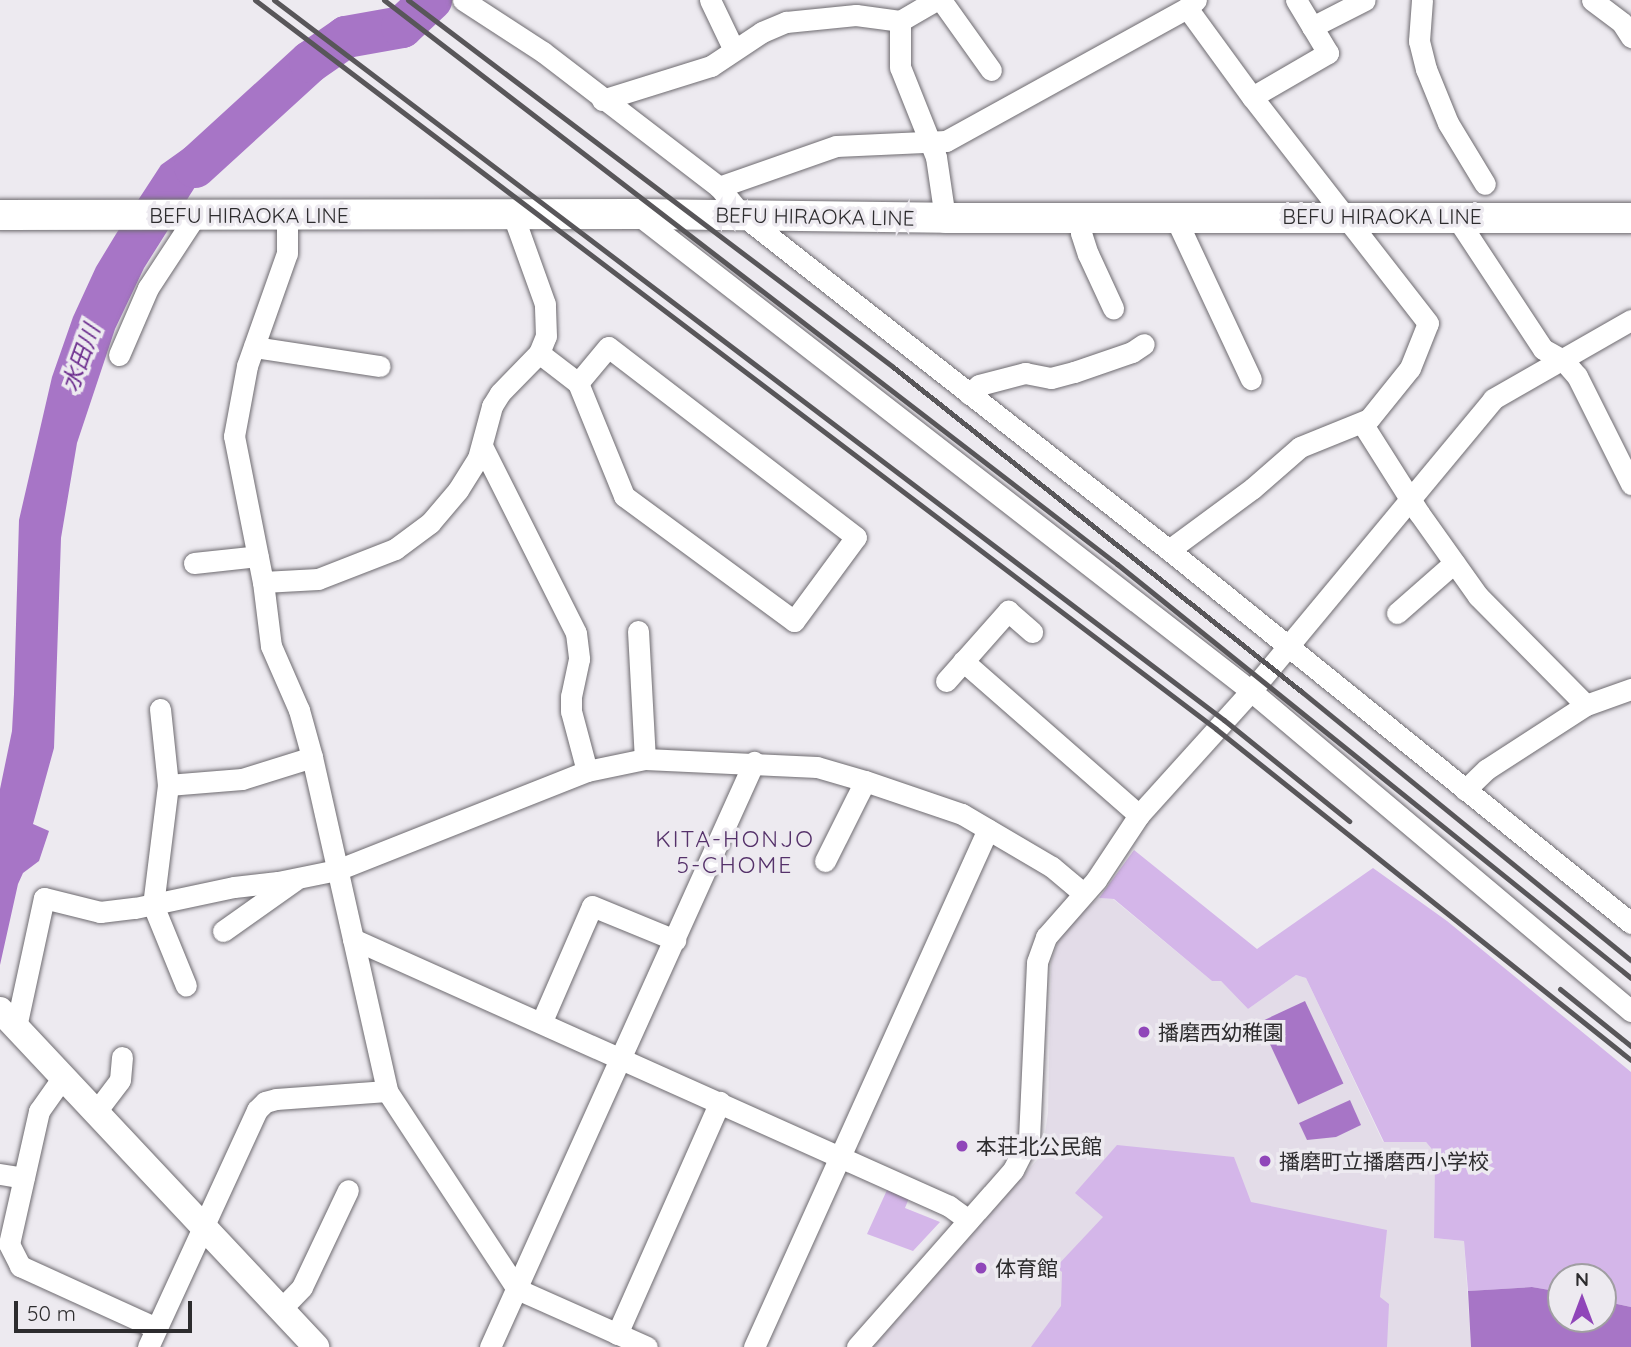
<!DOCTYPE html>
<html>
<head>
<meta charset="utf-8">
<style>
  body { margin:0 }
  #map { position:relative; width:1631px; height:1347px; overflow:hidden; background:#edeaf0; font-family:Quicksand,"Noto Sans JP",sans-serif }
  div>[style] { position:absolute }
  .built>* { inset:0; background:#e3dce8 }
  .green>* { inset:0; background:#d4b6e9 }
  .water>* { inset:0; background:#a775c6; transform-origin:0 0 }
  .river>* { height:42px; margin:-21px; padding:0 21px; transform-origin:21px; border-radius:21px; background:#a775c6 }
  .roads { filter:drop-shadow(0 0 2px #6e6b70) drop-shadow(0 0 2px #6e6b70) }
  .minor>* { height:21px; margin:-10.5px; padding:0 10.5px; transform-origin:10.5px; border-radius:10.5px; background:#fff }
  .tertiary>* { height:26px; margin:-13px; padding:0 13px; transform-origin:13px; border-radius:13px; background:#fff }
  .secondary>* { height:30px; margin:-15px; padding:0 15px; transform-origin:15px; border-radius:15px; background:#fff }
  .rail>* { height:5px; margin:-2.5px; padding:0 2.5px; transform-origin:2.5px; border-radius:2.5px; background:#585659 }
  .dots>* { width:19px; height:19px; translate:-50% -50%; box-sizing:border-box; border:4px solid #edeaf0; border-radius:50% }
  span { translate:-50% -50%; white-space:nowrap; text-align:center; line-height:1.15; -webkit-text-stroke:7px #edeaf0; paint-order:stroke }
  .street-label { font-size:21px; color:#2d2c2e }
  .poi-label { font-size:21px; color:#2d2c2e }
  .left { translate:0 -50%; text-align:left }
  .water-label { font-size:23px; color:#6b2c8d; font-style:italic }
  .neighbourhood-label { font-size:23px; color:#55316a; letter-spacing:2px }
  .north { position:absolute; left:1547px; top:1263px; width:70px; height:70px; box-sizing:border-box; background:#edeaf0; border:2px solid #a09ea2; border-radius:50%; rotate:0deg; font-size:19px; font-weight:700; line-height:28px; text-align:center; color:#2d2c2e }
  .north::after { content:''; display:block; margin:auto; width:24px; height:32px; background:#9046b9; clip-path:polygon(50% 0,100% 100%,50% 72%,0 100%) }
  .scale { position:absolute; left:14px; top:1301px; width:178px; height:32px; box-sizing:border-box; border:4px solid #2d2c2e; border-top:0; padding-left:9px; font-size:21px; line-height:24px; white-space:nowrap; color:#2d2c2e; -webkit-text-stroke:5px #edeaf0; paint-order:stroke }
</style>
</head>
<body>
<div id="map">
  <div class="built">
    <i style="clip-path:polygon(1099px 898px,1113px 899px,1212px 981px,1221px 981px,1248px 1009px,1296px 975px,1306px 978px,1383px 1142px,1426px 1142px,1435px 1153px,1434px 1238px,1464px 1241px,1471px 1347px,873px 1347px,1037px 1160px,1043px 1147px,1048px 1113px,1051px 962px,1058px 942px,1072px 919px)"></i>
  </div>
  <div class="green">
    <i style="clip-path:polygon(1134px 850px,1257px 949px,1373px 868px,1447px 921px,1631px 1072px,1631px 1307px,1603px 1301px,1603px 1277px,1561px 1277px,1561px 1292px,1532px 1287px,1468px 1291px,1464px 1241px,1434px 1238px,1435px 1153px,1426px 1142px,1384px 1142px,1306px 978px,1296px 975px,1248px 1009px,1221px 981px,1212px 981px,1114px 899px,1099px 898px)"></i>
    <i style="clip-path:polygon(1117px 1145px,1234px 1157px,1251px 1202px,1387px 1230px,1380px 1297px,1389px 1304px,1387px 1347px,1031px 1347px,1061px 1306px,1062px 1272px,1056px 1267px,1103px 1217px,1075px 1193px)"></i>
    <i style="clip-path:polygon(887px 1190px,909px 1198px,905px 1208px,940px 1222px,913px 1251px,867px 1234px)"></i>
  </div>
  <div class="water">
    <i style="clip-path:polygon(213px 128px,248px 131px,200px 179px,144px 268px,115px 329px,77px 443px,61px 538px,54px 748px,33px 824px,49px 831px,39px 861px,23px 873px,18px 884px,0 965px,0 789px,12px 731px,14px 694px,19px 520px,52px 377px,73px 317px,96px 267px,116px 234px,161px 165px)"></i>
    <i style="left:1305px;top:1001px;width:91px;height:50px;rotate:65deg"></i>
    <i style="clip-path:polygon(1350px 1100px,1361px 1125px,1336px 1137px,1307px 1140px,1299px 1123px)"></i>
    <i style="clip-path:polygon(1532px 1287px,1561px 1292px,1561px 1319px,1603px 1319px,1603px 1301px,1631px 1307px,1631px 1347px,1471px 1347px,1468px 1291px)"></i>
  </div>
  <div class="river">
    <i style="left:195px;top:167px;width:156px;rotate:-42.4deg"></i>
    <i style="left:310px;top:62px;width:44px;rotate:-34.8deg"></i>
    <i style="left:346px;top:37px;width:57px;rotate:-10.1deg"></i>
    <i style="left:402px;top:27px;width:40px;rotate:-43deg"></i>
  </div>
  <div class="roads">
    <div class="minor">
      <i style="left:463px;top:0;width:95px;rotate:33deg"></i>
      <i style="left:543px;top:52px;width:222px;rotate:37.5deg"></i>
      <i style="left:719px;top:187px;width:36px;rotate:51deg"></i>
      <i style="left:742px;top:215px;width:543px;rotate:38.12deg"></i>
      <i style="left:1169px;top:550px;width:594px;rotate:38.92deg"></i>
      <i style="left:710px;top:0;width:55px;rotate:64.4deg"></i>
      <i style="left:941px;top:0;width:86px;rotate:54.5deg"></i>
      <i style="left:1422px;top:0;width:41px;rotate:94.2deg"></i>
      <i style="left:1419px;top:41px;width:29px;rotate:76deg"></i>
      <i style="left:1426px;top:69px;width:58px;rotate:67.8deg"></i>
      <i style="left:1448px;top:123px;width:71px;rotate:58.8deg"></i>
      <i style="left:1592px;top:0;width:38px;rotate:37deg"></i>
      <i style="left:1622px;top:23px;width:17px;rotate:57deg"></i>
      <i style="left:900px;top:21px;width:46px;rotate:90deg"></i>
      <i style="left:900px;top:67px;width:97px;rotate:68.2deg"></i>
      <i style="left:936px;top:157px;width:62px;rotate:81.6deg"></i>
      <i style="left:1312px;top:27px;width:59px;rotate:-27deg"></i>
      <i style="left:1252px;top:97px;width:88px;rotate:-30.1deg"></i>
      <i style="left:1328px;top:53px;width:62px;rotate:-121.1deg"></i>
      <i style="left:602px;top:100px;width:114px;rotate:-17.3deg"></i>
      <i style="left:711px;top:66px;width:61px;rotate:-33.7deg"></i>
      <i style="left:762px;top:32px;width:26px;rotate:-23deg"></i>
      <i style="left:786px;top:22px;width:70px;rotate:-5.7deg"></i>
      <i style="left:856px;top:15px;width:44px;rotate:7.8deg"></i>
      <i style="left:900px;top:21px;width:42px;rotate:-30.3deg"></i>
      <i style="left:719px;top:187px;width:124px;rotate:-19.3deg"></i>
      <i style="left:836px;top:146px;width:110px;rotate:-2.6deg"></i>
      <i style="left:946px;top:141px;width:275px;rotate:-28.9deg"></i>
      <i style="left:1187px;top:8px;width:12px;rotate:-42deg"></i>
      <i style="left:637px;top:214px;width:778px;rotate:37.84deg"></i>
      <i style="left:1251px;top:691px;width:497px;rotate:40.1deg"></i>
      <i style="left:287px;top:216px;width:37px;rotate:90deg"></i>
      <i style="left:287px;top:253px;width:120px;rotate:109.5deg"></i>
      <i style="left:247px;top:366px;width:71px;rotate:100.5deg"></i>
      <i style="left:234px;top:436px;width:149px;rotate:78.8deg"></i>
      <i style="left:263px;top:582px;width:64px;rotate:82.9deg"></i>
      <i style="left:271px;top:646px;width:70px;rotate:66.4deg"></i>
      <i style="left:299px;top:710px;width:49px;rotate:74.5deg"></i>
      <i style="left:312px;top:757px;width:342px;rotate:77.3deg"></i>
      <i style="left:387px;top:1091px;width:237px;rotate:56.7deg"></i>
      <i style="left:517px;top:1289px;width:142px;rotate:24deg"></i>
      <i style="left:1080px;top:217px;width:16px;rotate:86deg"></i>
      <i style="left:1081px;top:233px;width:22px;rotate:72deg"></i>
      <i style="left:1088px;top:254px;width:60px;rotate:65.2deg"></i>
      <i style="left:1175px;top:217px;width:179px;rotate:64.9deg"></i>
      <i style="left:1456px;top:217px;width:158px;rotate:56.6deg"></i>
      <i style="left:1543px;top:349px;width:23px;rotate:29deg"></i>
      <i style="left:1563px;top:360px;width:21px;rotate:49deg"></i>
      <i style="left:1577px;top:376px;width:121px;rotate:63.4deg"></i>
      <i style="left:254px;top:347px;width:127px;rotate:8.6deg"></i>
      <i style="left:539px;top:353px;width:49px;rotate:37.6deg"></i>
      <i style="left:578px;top:383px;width:122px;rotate:67.8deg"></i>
      <i style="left:624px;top:496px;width:211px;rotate:36.3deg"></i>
      <i style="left:794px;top:621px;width:104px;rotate:-53.6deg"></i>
      <i style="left:856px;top:537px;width:312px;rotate:-142.5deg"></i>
      <i style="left:608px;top:347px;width:47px;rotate:129.8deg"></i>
      <i style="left:119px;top:355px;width:73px;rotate:-66.6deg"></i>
      <i style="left:148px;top:288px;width:87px;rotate:-56.7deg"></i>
      <i style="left:969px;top:394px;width:13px;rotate:-42deg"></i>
      <i style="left:979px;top:385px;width:48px;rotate:-14.6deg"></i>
      <i style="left:1025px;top:373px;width:26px;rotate:11deg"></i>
      <i style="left:1051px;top:378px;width:24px;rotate:-15deg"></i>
      <i style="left:1074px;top:372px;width:61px;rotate:-19deg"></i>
      <i style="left:1132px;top:352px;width:14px;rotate:-34deg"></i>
      <i style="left:1362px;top:423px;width:107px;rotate:57.7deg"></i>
      <i style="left:1419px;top:513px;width:102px;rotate:54.6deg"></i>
      <i style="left:1478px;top:596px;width:153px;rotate:45.3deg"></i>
      <i style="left:482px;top:446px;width:209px;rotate:63.3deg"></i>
      <i style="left:576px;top:633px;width:26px;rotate:83deg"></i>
      <i style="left:579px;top:659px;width:38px;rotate:102deg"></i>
      <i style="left:571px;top:696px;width:15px;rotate:90deg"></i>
      <i style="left:571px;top:711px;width:62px;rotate:75.1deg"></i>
      <i style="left:1169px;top:550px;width:104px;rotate:-36.4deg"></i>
      <i style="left:1253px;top:488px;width:62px;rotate:-41.1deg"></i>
      <i style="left:1300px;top:447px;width:74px;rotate:-22.1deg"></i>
      <i style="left:1369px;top:419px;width:65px;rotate:-51.2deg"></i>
      <i style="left:1410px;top:368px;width:48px;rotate:-68.2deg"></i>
      <i style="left:1428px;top:323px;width:286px;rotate:-127.9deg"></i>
      <i style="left:1252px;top:97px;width:110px;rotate:-126.1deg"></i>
      <i style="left:194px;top:563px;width:64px;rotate:-6.2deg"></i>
      <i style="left:263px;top:582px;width:55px;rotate:-3.1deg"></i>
      <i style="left:318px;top:579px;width:83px;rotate:-21.3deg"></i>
      <i style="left:395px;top:549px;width:44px;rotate:-36.6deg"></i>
      <i style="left:430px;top:523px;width:43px;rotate:-49.7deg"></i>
      <i style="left:458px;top:490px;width:38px;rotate:-58deg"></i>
      <i style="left:478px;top:458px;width:54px;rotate:-74.9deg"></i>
      <i style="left:492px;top:406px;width:15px;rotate:-58deg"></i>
      <i style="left:500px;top:393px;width:56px;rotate:-45.7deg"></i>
      <i style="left:539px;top:353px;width:18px;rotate:-68deg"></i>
      <i style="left:546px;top:336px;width:32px;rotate:-92deg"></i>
      <i style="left:545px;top:304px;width:95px;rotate:-109.8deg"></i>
      <i style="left:1397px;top:613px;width:76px;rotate:-41.3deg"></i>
      <i style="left:638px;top:631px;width:128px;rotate:86.9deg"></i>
      <i style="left:963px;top:661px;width:234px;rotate:41.2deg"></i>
      <i style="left:946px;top:681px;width:94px;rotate:-48.5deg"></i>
      <i style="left:1008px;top:611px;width:32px;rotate:41deg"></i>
      <i style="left:160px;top:709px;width:76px;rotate:84deg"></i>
      <i style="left:168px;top:785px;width:121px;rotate:97.1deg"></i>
      <i style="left:153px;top:905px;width:87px;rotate:67.8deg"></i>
      <i style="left:168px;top:785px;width:74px;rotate:-4.6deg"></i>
      <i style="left:242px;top:779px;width:73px;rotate:-17.4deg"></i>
      <i style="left:1465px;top:790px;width:30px;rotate:-44deg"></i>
      <i style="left:1487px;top:769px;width:118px;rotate:-32.9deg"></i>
      <i style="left:1586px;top:705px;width:48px;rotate:-19.6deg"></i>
      <i style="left:825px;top:861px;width:89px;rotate:-63.4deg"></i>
      <i style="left:223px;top:931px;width:88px;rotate:-35.3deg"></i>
      <i style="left:353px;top:939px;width:653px;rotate:24.13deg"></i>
      <i style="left:949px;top:1206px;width:24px;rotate:36deg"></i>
      <i style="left:542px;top:1021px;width:125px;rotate:-66.5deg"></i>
      <i style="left:592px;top:906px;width:90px;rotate:22.3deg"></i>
      <i style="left:16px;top:1027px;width:132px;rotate:-77.8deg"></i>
      <i style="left:44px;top:898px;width:58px;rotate:14deg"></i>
      <i style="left:100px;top:912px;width:35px;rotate:-7deg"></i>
      <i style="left:135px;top:908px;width:101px;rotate:-12deg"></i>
      <i style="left:234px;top:887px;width:44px;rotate:-6.5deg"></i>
      <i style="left:278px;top:882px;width:60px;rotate:-11.5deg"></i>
      <i style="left:337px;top:870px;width:269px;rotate:-21.6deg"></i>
      <i style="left:587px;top:771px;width:59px;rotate:-11.7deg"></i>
      <i style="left:645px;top:759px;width:172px;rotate:2.7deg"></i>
      <i style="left:817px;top:767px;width:50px;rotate:16.3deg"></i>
      <i style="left:865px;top:781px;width:102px;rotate:18.8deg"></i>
      <i style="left:962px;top:814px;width:104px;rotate:30.5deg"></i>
      <i style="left:1052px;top:867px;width:40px;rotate:40deg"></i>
      <i style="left:63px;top:1077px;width:42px;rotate:125.2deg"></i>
      <i style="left:39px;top:1111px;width:136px;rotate:102.7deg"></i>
      <i style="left:9px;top:1244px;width:25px;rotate:63deg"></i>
      <i style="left:20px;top:1266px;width:149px;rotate:24.5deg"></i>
      <i style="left:95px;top:1113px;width:41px;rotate:-52.9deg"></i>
      <i style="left:120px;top:1080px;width:23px;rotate:-85deg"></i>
      <i style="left:0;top:1174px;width:24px;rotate:9deg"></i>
      <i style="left:281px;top:1309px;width:30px;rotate:-46deg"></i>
      <i style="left:302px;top:1287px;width:107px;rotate:-64.6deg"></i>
      <i style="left:617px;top:1334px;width:254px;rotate:-66.1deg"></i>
      <i style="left:148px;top:1347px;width:261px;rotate:-65.3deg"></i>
      <i style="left:257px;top:1110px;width:11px;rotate:-45deg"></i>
      <i style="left:265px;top:1102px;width:11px;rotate:-15deg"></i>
      <i style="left:276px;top:1099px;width:111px;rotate:-4.1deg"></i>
      <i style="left:490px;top:1347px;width:642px;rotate:-65.71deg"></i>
      <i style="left:754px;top:1347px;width:568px;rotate:-65.69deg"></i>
      <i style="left:857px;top:1347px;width:236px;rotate:-48.6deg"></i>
      <i style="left:1013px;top:1170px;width:35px;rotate:-63deg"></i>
      <i style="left:1029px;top:1139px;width:177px;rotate:-87.4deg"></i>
      <i style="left:1037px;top:962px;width:27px;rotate:-70deg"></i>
      <i style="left:1046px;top:937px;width:76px;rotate:-48.7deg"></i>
      <i style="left:1096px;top:880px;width:78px;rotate:-56.5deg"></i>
      <i style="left:1139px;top:815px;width:167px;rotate:-47.9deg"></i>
      <i style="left:1251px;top:691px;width:379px;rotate:-50.3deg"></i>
      <i style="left:1493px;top:399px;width:159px;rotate:-29.8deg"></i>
    </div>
    <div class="tertiary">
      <i style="left:0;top:1010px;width:462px;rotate:46.8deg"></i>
    </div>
    <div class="secondary">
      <i style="left:0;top:215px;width:637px;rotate:-0.09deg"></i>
      <i style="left:637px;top:214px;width:308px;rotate:0.7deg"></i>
      <i style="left:945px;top:218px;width:686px"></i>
    </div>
  </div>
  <div class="rail">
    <i style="left:255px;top:0;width:1206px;rotate:37.18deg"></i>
    <i style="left:1216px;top:729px;width:531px;rotate:38.58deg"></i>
    <i style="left:274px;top:0;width:1192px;rotate:37.16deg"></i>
    <i style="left:1224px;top:720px;width:161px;rotate:38.9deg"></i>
    <i style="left:384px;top:0;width:925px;rotate:37.58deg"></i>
    <i style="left:1117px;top:564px;width:660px;rotate:38.85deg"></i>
    <i style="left:408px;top:0;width:608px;rotate:37.11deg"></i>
    <i style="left:893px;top:367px;width:522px;rotate:38.47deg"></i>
    <i style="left:1302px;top:692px;width:424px;rotate:39.2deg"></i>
    <i style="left:1560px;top:989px;width:91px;rotate:38.8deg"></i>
  </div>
  <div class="dots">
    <i style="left:1144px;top:1032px;background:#9046b9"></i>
    <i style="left:962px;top:1146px;background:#9046b9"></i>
    <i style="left:1265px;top:1161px;background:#9046b9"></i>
    <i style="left:981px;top:1268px;background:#9046b9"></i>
  </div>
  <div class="street-label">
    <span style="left:249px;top:215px">BEFU HIRAOKA LINE</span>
    <span style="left:815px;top:216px;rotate:1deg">BEFU HIRAOKA LINE</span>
    <span style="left:1382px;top:216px">BEFU HIRAOKA LINE</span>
  </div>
  <div class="poi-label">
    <span class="left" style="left:1158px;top:1032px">播磨西幼稚園</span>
    <span class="left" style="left:976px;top:1146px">本荘北公民館</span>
    <span class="left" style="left:1279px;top:1161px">播磨町立播磨西小学校</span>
    <span class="left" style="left:995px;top:1268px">体育館</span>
  </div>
  <div class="water-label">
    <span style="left:81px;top:358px;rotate:-70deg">水田川</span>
  </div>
  <div class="neighbourhood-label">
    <span style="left:735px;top:852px">KITA-HONJO<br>5-CHOME</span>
  </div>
  <div class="north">N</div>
  <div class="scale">50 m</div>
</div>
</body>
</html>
